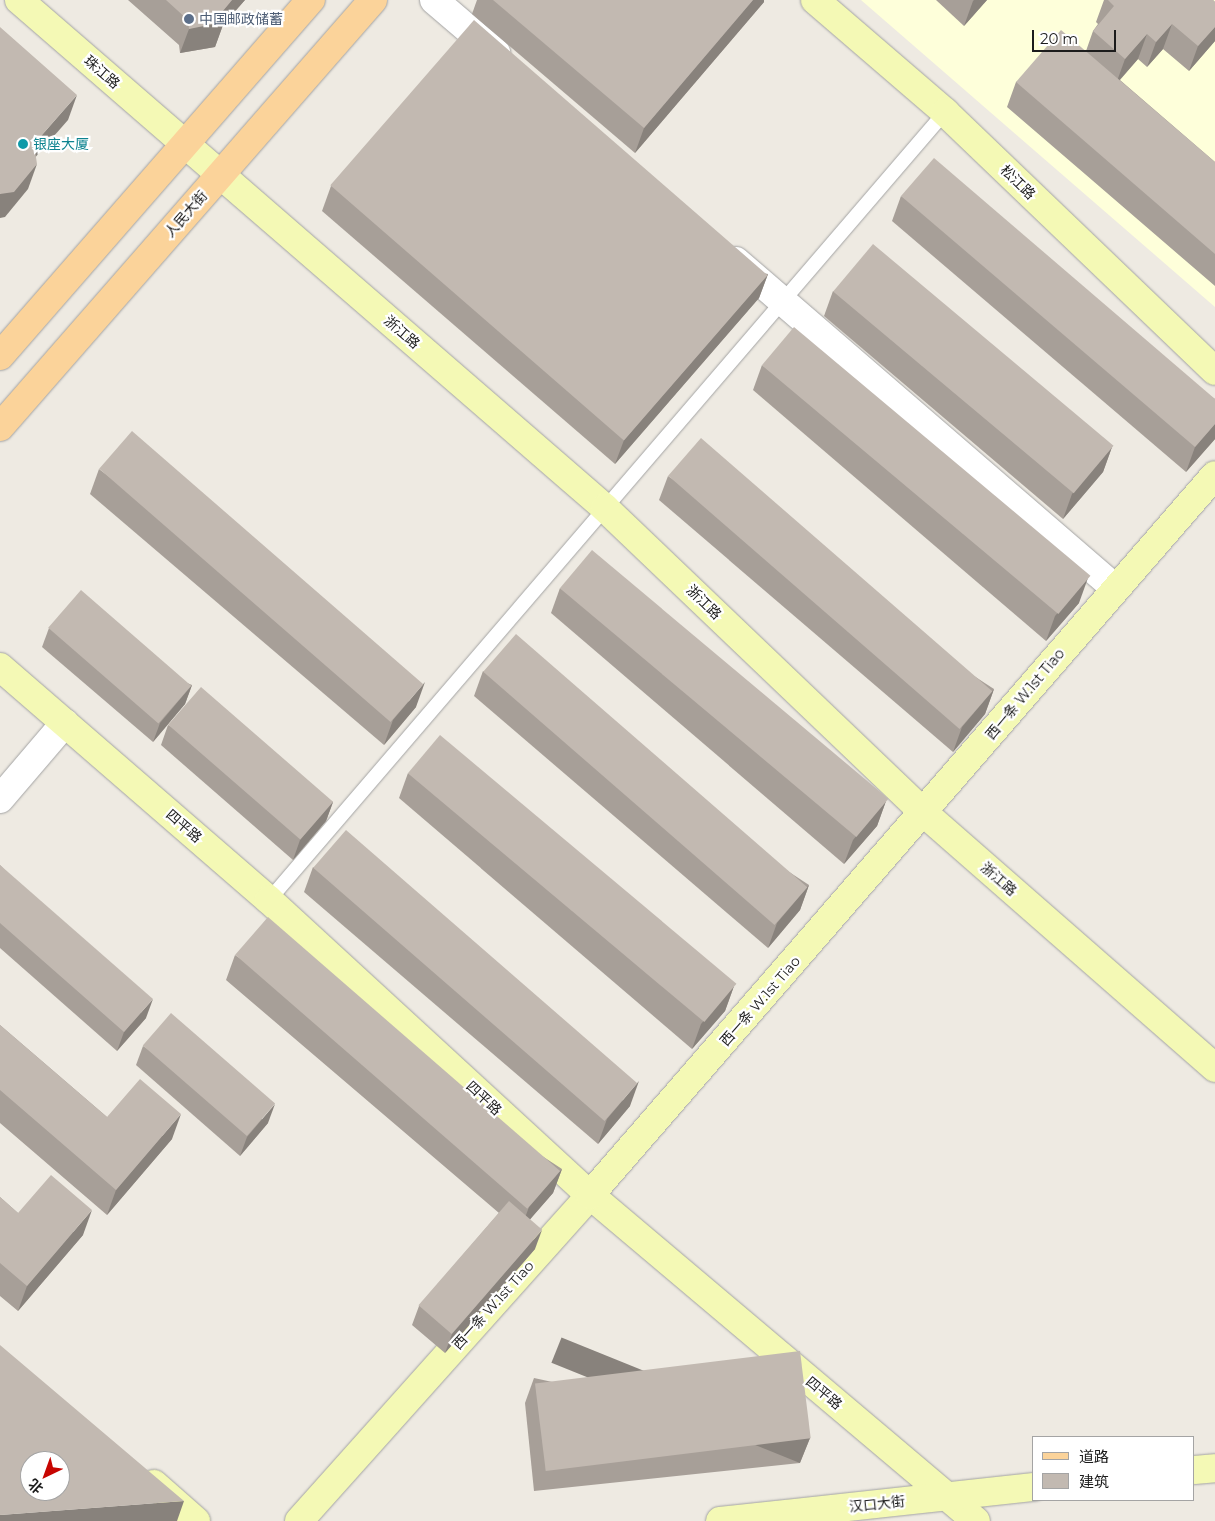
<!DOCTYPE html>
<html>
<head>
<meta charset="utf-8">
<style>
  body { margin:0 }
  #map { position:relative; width:1215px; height:1521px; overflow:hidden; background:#eeeae2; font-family:Montserrat,"Noto Sans SC",sans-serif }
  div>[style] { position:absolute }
  .education>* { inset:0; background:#feffda }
  .roads { filter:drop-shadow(0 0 1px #a3a3a3) drop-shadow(0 0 1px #a3a3a3) }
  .lane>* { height:14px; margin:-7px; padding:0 7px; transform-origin:7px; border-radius:7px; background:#fff }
  .street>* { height:28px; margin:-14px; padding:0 14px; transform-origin:14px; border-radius:14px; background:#fff }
  .secondary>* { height:28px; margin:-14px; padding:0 14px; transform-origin:14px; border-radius:14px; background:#f4f9b5 }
  .primary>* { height:28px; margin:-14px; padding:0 14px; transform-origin:14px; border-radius:14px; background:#fbd39a }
  .wall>* { inset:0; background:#a79f98 }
  .shaded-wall>* { inset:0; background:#88827c; transform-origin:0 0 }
  .building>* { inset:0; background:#c2b9b1; transform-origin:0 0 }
  .dots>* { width:14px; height:14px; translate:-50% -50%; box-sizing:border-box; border:2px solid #fff; border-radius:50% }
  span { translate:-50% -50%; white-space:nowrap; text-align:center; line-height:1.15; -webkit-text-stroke:4.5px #fff; paint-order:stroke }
  .service-label { font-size:14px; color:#4e5e75 }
  .left { translate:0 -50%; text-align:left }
  .street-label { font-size:14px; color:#1c1c1c }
  .culture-label { font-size:14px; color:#0d838f }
  .legend { position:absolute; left:1032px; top:1436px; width:162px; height:65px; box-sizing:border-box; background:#fff; border:1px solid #a4a4a4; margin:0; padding:6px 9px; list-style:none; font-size:15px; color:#1c1c1c }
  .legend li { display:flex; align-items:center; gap:10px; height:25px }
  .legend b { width:25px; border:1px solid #a4a4a4 }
  .north { position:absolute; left:20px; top:1451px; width:50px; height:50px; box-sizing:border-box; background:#fff; border:1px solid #a4a4a4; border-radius:50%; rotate:222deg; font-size:14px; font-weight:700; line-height:20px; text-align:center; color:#1c1c1c }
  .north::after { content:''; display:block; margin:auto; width:18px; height:22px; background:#c70501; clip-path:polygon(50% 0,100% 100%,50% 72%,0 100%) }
  .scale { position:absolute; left:1032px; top:30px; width:84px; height:22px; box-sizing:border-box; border:2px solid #1c1c1c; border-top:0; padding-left:6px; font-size:15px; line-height:18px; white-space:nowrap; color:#1c1c1c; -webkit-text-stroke:4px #fff; paint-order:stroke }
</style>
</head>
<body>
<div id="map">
  <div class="education">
    <i style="clip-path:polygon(861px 0,1215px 0,1215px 307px,959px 85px)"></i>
  </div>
  <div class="roads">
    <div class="lane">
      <i style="left:269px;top:900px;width:1038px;rotate:-49.37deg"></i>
    </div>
    <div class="street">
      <i style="left:434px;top:0;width:82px;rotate:40.5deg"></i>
      <i style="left:736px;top:261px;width:501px;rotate:40.79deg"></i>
      <i style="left:0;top:799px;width:100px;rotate:-49.5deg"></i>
    </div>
    <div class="secondary">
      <i style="left:19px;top:0;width:776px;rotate:40.92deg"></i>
      <i style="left:605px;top:508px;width:441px;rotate:43.7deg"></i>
      <i style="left:924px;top:813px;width:387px;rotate:41.2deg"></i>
      <i style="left:815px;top:0;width:172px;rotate:40.7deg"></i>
      <i style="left:945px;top:112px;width:374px;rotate:43.8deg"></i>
      <i style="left:0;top:667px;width:356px;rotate:40.9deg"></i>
      <i style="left:269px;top:900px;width:436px;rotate:42.6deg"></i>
      <i style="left:590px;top:1195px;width:505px;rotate:40.18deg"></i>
      <i style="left:1194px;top:1470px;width:21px;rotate:-5deg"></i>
      <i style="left:154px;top:1484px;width:56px;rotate:41.4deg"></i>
      <i style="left:299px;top:1521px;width:437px;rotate:-48.2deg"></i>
      <i style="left:590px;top:1195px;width:953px;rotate:-49.04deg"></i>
      <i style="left:720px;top:1521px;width:316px;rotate:-6.2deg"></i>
    </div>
    <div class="primary">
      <i style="left:0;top:356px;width:473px;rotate:-48.9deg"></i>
      <i style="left:0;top:427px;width:567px;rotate:-48.86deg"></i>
    </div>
  </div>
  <div class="wall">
    <i style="clip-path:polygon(128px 0,245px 0,223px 25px,215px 47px,180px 53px,179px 45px)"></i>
    <i style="clip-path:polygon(477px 0,764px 0,764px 2px,635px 153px,472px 14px)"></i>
    <i style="clip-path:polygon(936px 0,987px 0,964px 26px)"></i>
    <i style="clip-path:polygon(1104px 0,1213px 0,1215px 2px,1215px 41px,1189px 71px,1163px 49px,1147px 67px,1138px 59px,1120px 80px,1215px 162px,1215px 286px,1007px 107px,1016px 82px,1086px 51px,1093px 31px,1098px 24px,1096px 22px)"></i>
    <i style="clip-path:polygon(331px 186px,768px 274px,759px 298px,615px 464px,322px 211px)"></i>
    <i style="clip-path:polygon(901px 196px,1215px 399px,1215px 439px,1186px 472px,892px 221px)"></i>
    <i style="clip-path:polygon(833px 291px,1112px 447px,1103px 472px,1063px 519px,824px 316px)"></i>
    <i style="clip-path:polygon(762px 365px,1079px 603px,1046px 641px,753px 390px)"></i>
    <i style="clip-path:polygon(99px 469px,416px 707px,384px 745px,90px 494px)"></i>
    <i style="clip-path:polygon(668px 476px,994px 689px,985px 714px,953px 752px,659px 500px)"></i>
    <i style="clip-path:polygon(560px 588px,886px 801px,877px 826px,844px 864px,551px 613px)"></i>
    <i style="clip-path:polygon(49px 628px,192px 685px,185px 704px,153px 742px,42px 647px)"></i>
    <i style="clip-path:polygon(483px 671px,809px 885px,800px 910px,768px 948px,474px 696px)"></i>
    <i style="clip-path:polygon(168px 725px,333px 802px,326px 821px,293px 860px,161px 745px)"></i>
    <i style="clip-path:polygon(408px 773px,734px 986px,725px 1011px,692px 1049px,399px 798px)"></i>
    <i style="clip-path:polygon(0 865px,146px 1018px,117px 1051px,0 948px)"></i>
    <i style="clip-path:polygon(313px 867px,630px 1106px,598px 1144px,304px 892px)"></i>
    <i style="clip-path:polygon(235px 955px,562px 1169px,553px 1193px,530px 1219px,535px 1249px,445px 1353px,412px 1325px,419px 1306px,499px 1213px,226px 980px)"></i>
    <i style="clip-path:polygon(0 1025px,107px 1117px,172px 1139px,107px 1215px,0 1123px)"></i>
    <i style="clip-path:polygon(143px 1046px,268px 1123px,240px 1156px,136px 1065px)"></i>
    <i style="clip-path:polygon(0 1197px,18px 1213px,83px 1235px,18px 1311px,0 1296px)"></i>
    <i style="clip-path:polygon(534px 1378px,810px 1438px,800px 1463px,534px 1491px,525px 1403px)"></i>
  </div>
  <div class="shaded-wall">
    <i style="clip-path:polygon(232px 0,245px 0,223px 25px,215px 47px,180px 53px,189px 29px,222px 12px)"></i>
    <i style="clip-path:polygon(753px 0,764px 0,764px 2px,635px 153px,644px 128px)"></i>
    <i style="clip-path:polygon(974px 0,987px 0,964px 26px,973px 1px)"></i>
    <i style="clip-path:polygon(1172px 24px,1163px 49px,1147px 67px,1156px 42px)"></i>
    <i style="clip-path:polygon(1215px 27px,1215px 41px,1189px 71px,1198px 46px)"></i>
    <i style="clip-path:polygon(1147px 34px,1138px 59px,1116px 84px,1125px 59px)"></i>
    <i style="clip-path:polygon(77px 95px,68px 120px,25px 169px,34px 144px)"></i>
    <i style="clip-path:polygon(37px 164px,28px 189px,5px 217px,0 218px,0 194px)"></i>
    <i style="clip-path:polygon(768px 274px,759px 298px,615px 464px,624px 440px)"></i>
    <i style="clip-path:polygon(1215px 424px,1215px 439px,1186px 472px,1195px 447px)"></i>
    <i style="clip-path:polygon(1112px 447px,1103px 472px,1063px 519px,1072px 494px)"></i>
    <i style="clip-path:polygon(1088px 578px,1079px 603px,1046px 641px,1055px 616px)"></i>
    <i style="clip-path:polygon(425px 682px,416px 707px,384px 745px,393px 720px)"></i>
    <i style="clip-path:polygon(192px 685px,185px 704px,153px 742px,160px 723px)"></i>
    <i style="clip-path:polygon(994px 689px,985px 714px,953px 752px,962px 727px)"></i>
    <i style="clip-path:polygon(886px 801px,877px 826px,844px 864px,853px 840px)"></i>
    <i style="clip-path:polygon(333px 802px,326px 821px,293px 860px,300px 840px)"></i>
    <i style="clip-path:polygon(809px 885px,800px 910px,768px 948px,777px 923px)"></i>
    <i style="clip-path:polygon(734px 986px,725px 1011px,692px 1049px,701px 1024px)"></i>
    <i style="clip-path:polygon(153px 999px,146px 1018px,117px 1051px,124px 1032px)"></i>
    <i style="clip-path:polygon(639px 1081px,630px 1106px,598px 1144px,607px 1119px)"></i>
    <i style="clip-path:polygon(275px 1104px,268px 1123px,240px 1156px,247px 1137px)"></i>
    <i style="clip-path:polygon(181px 1114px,172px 1139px,107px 1215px,116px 1190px)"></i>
    <i style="clip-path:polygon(562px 1169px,553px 1193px,520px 1231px,529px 1207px)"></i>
    <i style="clip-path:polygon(92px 1210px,83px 1235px,18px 1311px,27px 1286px)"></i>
    <i style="clip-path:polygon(542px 1230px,535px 1249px,445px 1353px,452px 1334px)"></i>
    <i style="left:810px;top:1438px;width:27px;height:268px;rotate:112deg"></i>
    <i style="clip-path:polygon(184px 1501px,177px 1521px,0 1521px,0 1515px)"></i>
  </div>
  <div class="building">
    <i style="clip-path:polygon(166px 0,232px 0,222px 12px,224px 22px,189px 29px,188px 20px)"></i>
    <i style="clip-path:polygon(493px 0,753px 0,644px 128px)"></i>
    <i style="clip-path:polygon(1108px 0,1213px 0,1215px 2px,1215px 27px,1198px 46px,1172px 24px,1156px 42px,1147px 34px,1125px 59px,1093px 31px,1114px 6px)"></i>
    <i style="left:474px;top:20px;width:389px;height:219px;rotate:41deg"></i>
    <i style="clip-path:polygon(0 27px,77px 95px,34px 144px,37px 164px,14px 192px,0 194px)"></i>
    <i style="clip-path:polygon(1061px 30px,1215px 162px,1215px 254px,1016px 82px)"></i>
    <i style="clip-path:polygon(934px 158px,1215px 399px,1215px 424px,1195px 447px,901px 196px)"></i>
    <i style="left:873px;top:244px;width:314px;height:62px;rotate:40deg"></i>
    <i style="left:794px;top:327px;width:387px;height:50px;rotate:40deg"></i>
    <i style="left:132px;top:431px;width:386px;height:50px;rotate:41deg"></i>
    <i style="left:701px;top:438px;width:386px;height:50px;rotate:41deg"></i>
    <i style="left:592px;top:550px;width:387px;height:50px;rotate:40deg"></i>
    <i style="left:81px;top:590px;width:146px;height:50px;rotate:41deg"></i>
    <i style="left:516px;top:634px;width:386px;height:50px;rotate:41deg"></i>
    <i style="left:201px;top:687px;width:175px;height:50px;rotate:41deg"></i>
    <i style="left:440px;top:735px;width:387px;height:50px;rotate:40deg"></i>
    <i style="left:346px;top:830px;width:386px;height:50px;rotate:41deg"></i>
    <i style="clip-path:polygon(0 865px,153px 999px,124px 1032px,0 923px)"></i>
    <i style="left:268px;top:917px;width:387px;height:50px;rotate:41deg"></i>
    <i style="left:171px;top:1013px;width:138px;height:43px;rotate:41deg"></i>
    <i style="clip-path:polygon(0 1025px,107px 1117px,140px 1079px,181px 1114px,116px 1190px,0 1090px)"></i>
    <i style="clip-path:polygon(51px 1175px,92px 1210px,27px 1286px,0 1263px,0 1197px,18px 1213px)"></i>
    <i style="left:509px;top:1201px;width:44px;height:138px;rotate:41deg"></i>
    <i style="clip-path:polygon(evenodd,0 1345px,184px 1501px,0 1515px,0 1345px,30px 1461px,60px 1461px,60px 1491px,30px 1491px,30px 1461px)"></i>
    <i style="left:800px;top:1351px;width:88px;height:267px;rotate:83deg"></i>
  </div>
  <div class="dots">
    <i style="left:189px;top:19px;background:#5c6f8a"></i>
    <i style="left:23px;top:144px;background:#0f9aa8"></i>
  </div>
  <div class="service-label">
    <span class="left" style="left:199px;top:19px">中国邮政储蓄</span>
  </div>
  <div class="street-label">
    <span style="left:102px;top:72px;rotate:41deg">珠江路</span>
    <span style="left:1018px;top:182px;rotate:44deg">松江路</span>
    <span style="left:186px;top:214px;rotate:-49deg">人民大街</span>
    <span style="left:402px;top:332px;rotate:41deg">浙江路</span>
    <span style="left:704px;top:602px;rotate:44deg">浙江路</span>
    <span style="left:1025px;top:694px;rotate:-50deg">西一条 W.1st Tiao</span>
    <span style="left:184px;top:826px;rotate:41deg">四平路</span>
    <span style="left:999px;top:879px;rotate:41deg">浙江路</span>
    <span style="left:760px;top:1001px;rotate:-49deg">西一条 W.1st Tiao</span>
    <span style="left:484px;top:1098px;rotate:43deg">四平路</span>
    <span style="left:493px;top:1305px;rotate:-48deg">西一条 W.1st Tiao</span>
    <span style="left:824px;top:1393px;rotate:40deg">四平路</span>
    <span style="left:877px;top:1504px;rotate:-6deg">汉口大街</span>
  </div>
  <div class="culture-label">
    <span class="left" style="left:33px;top:144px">银座大厦</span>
  </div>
  <ul class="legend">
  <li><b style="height:6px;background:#fbd39a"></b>道路</li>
  <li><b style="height:14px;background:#c2b9b1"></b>建筑</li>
  </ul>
  <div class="north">北</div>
  <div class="scale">20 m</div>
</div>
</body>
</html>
